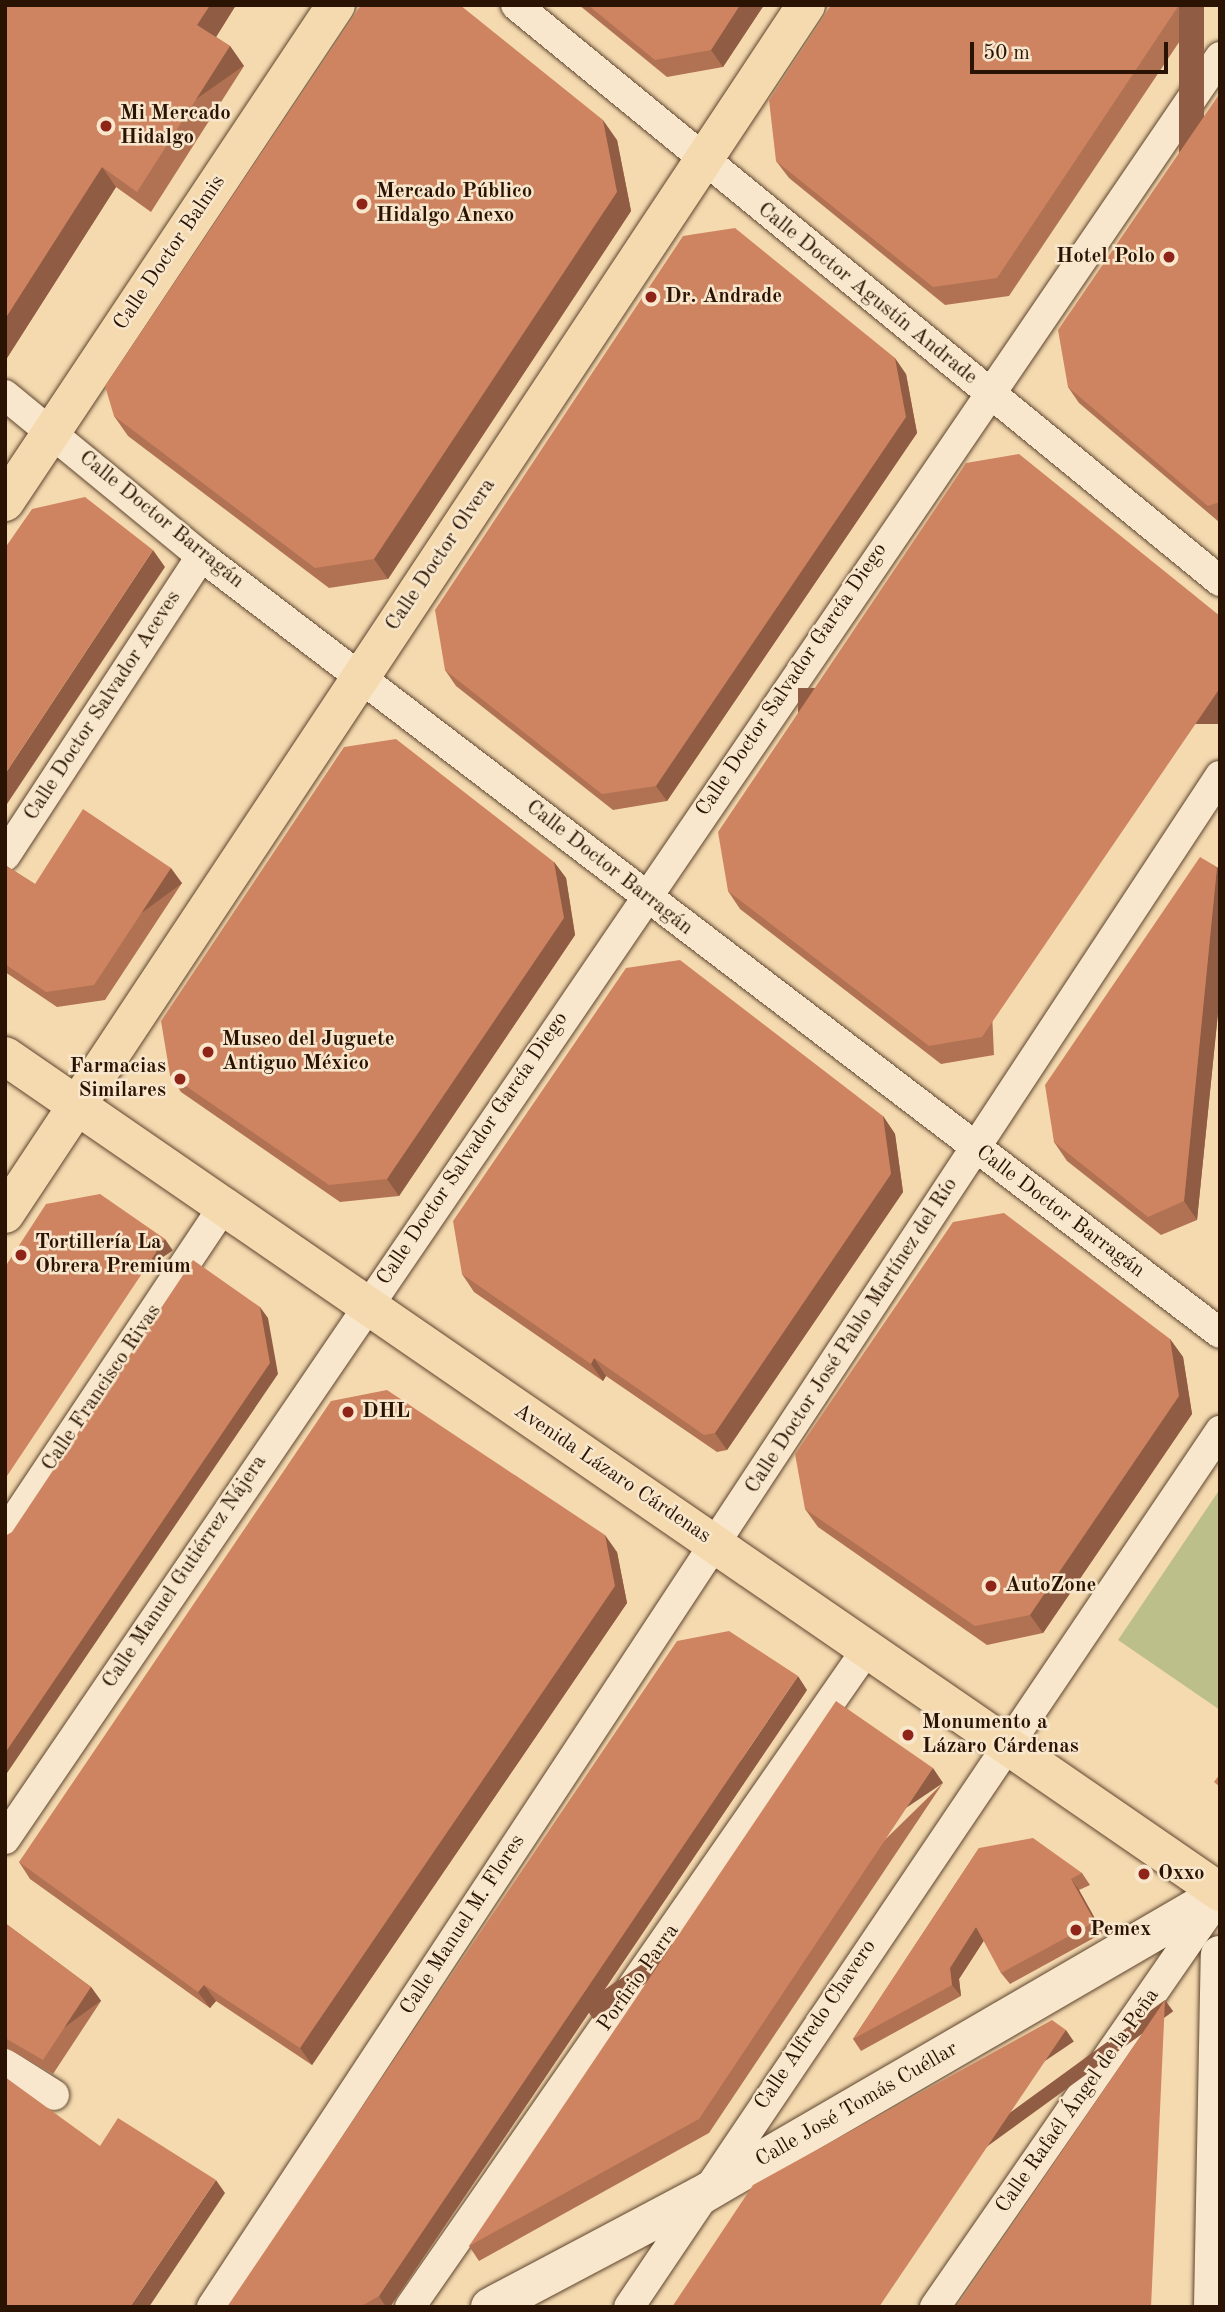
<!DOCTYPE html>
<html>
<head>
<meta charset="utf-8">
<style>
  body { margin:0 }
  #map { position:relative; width:1225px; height:2312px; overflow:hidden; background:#f5dab0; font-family:"Old Standard TT",serif }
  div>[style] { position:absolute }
  .green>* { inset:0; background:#bdbf8a }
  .roads { filter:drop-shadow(0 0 2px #5e452e) drop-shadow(0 0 2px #5e452e) }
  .minor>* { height:30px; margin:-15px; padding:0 15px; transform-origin:15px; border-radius:15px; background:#f8e7cc }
  .tertiary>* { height:38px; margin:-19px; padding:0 19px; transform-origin:19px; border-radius:19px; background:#f8e7cc }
  .secondary>* { height:38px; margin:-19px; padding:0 19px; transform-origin:19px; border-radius:19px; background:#f8e7cc }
  .primary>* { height:38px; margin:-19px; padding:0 19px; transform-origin:19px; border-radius:19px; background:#f5dab0 }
  .wall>* { inset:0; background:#b17253 }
  .shaded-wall>* { inset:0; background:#905c43; transform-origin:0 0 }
  .building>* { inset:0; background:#ce8460 }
  .dots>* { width:19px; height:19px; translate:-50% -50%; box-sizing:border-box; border:4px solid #f8e7cc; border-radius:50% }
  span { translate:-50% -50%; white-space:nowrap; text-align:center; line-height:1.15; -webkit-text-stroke:5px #f8e7cc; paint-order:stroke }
  .poi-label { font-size:21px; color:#2b1303; font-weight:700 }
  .left { translate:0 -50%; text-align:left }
  .right { translate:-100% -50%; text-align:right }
  .street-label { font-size:21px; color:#2b1303 }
  .frame { position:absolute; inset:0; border:7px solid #2b1303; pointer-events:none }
  .scale { position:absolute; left:970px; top:42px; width:198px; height:32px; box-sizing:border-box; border:4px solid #2b1303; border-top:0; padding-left:9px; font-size:21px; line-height:24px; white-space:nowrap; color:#2b1303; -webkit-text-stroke:5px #f8e7cc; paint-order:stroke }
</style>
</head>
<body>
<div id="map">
  <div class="green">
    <i style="clip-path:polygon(1220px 1489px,1220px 1710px,1118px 1640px)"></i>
  </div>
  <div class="roads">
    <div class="minor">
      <i style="left:516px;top:5px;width:910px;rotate:39.29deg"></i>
      <i style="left:5px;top:395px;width:254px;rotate:39.4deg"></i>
      <i style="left:201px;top:556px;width:1281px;rotate:37.33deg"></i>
      <i style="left:5px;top:856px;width:358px;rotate:-56.8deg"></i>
      <i style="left:5px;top:1534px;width:393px;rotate:-56.3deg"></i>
      <i style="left:5px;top:1839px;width:2157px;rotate:-55.71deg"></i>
      <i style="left:5px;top:2064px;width:58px;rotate:32.3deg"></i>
      <i style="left:212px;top:2307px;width:1833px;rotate:-56.64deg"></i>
      <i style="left:410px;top:2307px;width:801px;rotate:-55.22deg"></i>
      <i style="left:629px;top:2307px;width:1057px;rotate:-55.99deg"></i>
      <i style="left:935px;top:2307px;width:497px;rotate:-55.3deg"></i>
    </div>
    <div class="tertiary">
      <i style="left:490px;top:2307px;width:238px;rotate:-27.9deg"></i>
      <i style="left:700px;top:2196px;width:601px;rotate:-30.15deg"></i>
    </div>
    <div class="secondary">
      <i style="left:1213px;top:2307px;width:352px;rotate:-88.9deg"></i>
    </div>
    <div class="primary">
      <i style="left:5px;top:502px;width:597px;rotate:-56.34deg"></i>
      <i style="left:5px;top:1056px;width:1475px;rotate:34.53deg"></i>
      <i style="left:5px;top:1214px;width:1450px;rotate:-56.47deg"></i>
    </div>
  </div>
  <div class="wall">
    <i style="clip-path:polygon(5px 5px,236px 5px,216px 37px,230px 46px,244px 66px,151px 212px,116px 187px,7px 358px,5px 357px)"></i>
    <i style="clip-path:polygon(579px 5px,764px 5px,723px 67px,667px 77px)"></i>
    <i style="clip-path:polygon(831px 5px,1204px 5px,1009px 296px,945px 305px,789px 178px,776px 161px)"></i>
    <i style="clip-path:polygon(1220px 93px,1220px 522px,1219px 522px,1079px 403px,1068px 387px)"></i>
    <i style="clip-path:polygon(617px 140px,631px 211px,388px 579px,329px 588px,128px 436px,114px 416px)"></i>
    <i style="clip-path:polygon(906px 374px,917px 433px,667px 801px,613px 810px,456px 686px,445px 670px)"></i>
    <i style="clip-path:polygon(966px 463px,994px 1055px,941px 1064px,740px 909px,728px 891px)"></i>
    <i style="clip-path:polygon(554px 862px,566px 878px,575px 935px,399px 1196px,340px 1202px,181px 1092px,170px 1075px)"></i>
    <i style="clip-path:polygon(5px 865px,35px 884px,182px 883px,105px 1000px,57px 1007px,5px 972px)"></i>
    <i style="clip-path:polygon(1217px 867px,1220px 870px,1220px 993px,1197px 1220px,1161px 1235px,1067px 1161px,1054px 1142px)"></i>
    <i style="clip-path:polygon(883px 1116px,895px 1134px,903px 1192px,727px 1450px,717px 1452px,606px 1376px,603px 1381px,474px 1292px,462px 1274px)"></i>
    <i style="clip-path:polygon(1170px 1339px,1183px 1357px,1192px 1414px,1043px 1633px,987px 1645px,818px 1527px,805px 1509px)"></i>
    <i style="clip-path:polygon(617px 1552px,627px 1603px,312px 2065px,216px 2001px,210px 2008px,30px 1879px,19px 1862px)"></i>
    <i style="clip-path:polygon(807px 1690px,390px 2307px,227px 2307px)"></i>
    <i style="clip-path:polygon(943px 1783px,709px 2133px,479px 2261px,469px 2246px)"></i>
    <i style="clip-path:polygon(979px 1848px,1082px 1873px,1090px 1885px,1079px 1890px,1103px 1933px,1010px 1984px,1001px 1973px,984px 1940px,959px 1979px,961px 1996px,861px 2051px,853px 2039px)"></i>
    <i style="clip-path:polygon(5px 1923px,91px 1987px,101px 2001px,53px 2074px,5px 2047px)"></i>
  </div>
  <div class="shaded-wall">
    <i style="clip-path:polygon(210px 5px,236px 5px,211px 45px,197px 25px)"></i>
    <i style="clip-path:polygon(740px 5px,764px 5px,723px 67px,711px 50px)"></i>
    <i style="left:1179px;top:5px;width:25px;height:328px"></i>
    <i style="left:230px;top:46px;width:24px;height:173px;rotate:55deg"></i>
    <i style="clip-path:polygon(603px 120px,617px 140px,631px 211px,388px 579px,374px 559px)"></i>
    <i style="clip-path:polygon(102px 167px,116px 187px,7px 358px,5px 356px,5px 319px)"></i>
    <i style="clip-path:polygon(895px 358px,906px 374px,917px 433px,667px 801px,656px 786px)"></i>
    <i style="clip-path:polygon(153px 550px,165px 567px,5px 807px,5px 774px)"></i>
    <i style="left:1220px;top:688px;width:36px;height:422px;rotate:90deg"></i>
    <i style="clip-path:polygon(554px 862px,566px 878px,575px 935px,399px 1196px,387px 1179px)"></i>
    <i style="clip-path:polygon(1217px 867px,1220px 870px,1220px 993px,1197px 1220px,1184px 1201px)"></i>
    <i style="left:171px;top:868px;width:19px;height:140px;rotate:54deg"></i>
    <i style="clip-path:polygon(883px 1116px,895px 1134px,903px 1192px,727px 1450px,715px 1433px)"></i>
    <i style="left:165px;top:1239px;width:14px;height:288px;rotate:56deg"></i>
    <i style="clip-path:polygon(260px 1307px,268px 1318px,278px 1374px,5px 1776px,5px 1753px)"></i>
    <i style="clip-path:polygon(1170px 1339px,1183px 1357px,1192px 1414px,1043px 1633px,1030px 1615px)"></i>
    <i style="clip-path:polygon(594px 1358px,606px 1376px,603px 1381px,591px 1364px)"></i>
    <i style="clip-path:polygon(605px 1535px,617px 1552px,627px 1603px,312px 2065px,300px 2048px)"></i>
    <i style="clip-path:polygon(798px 1676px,807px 1690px,390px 2307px,386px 2307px,379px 2296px)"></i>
    <i style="left:933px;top:1768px;width:18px;height:422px;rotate:56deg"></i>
    <i style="clip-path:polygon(1071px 1879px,1079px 1890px,1103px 1933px,1095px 1922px)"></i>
    <i style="clip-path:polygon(976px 1927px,985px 1939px,959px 1979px,961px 1996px,952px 1985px,950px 1968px)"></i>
    <i style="clip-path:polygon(204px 1985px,216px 2001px,210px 2008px,198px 1992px)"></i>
    <i style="left:91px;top:1987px;width:17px;height:87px;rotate:54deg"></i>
    <i style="left:1165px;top:2000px;width:14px;height:307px;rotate:54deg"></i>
    <i style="left:1066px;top:2030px;width:14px;height:334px;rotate:56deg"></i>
    <i style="clip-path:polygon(216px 2180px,225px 2193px,149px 2307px,130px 2307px)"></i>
  </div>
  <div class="building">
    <i style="clip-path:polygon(5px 5px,210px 5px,197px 25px,230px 46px,137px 192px,102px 167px,5px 319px)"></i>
    <i style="clip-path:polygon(361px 5px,460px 5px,603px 120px,617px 192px,374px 559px,315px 568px,114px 416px,105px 386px)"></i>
    <i style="clip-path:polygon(588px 5px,740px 5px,711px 50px,655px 60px)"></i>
    <i style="clip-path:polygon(831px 5px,1179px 5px,997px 278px,933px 287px,776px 161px,769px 100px)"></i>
    <i style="clip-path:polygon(1220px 93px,1220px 502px,1208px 506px,1068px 387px,1058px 330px)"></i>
    <i style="clip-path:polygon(735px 228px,895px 358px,906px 417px,656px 786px,602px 794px,445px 670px,435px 610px,683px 236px)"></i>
    <i style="clip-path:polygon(1019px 454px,1220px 616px,1220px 688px,982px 1037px,929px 1046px,728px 891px,718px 832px,966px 463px)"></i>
    <i style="clip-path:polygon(85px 497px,153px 550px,5px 774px,5px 548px,32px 509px)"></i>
    <i style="clip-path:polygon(396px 739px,554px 862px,564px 918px,387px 1179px,329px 1185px,170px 1075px,161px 1021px,344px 747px)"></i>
    <i style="clip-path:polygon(83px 809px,171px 868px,94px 985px,46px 992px,5px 964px,5px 865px,35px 884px)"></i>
    <i style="clip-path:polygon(1200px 857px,1217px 867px,1184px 1201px,1148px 1217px,1054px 1142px,1045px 1085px)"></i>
    <i style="clip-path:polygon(680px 960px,883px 1116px,891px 1174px,715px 1433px,704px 1435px,594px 1358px,591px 1364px,462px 1274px,453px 1221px,626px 968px)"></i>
    <i style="clip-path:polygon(100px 1194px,165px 1239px,5px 1479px,5px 1267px,46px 1204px)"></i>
    <i style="clip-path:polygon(1004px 1213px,1170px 1339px,1179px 1396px,1030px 1615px,975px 1626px,805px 1509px,795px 1454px,953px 1222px)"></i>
    <i style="clip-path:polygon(193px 1260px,260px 1307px,270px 1363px,5px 1753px,5px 1536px,12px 1532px)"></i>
    <i style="clip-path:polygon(387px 1390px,605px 1535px,615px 1586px,300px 2048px,204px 1985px,198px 1992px,19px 1862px,331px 1401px)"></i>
    <i style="clip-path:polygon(729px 1631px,798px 1676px,379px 2296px,360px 2307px,227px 2307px,677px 1641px)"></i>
    <i style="clip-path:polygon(836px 1701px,933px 1768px,699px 2119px,469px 2246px)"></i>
    <i style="clip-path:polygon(1220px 1774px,1220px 1787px,1214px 1782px)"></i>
    <i style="clip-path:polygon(1033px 1838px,1082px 1873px,1071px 1879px,1095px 1922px,1001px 1973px,976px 1927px,950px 1968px,952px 1985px,853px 2039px,979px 1848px)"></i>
    <i style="clip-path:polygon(5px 1923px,91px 1987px,43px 2060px,5px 2038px)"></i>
    <i style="clip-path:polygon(1165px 2000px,1151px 2307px,956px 2307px)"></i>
    <i style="clip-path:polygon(1052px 2020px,1066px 2030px,879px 2307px,672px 2307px,753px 2185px)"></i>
    <i style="clip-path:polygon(5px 2077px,100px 2146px,118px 2118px,216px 2180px,130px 2307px,5px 2307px)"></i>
  </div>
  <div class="dots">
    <i style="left:106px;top:126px;background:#8f2418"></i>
    <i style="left:362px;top:204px;background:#8f2418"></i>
    <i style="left:1169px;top:257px;background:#8f2418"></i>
    <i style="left:651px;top:297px;background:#8f2418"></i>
    <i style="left:208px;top:1052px;background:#8f2418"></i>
    <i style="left:180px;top:1079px;background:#8f2418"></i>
    <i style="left:21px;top:1255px;background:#8f2418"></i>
    <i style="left:348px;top:1412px;background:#8f2418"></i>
    <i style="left:991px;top:1586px;background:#8f2418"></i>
    <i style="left:908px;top:1735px;background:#8f2418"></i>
    <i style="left:1144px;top:1874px;background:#8f2418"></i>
    <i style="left:1076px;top:1930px;background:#8f2418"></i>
  </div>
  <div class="poi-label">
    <span class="left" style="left:120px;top:126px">Mi Mercado<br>Hidalgo</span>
    <span class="left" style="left:376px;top:204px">Mercado Público<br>Hidalgo Anexo</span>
    <span class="right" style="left:1155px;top:257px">Hotel Polo</span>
    <span class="left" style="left:665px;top:297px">Dr. Andrade</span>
    <span class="left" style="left:222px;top:1052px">Museo del Juguete<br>Antiguo México</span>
    <span class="right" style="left:166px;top:1079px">Farmacias<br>Similares</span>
    <span class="left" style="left:35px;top:1255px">Tortillería La<br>Obrera Premium</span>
    <span class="left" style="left:362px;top:1412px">DHL</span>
    <span class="left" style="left:1005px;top:1586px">AutoZone</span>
    <span class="left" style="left:922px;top:1735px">Monumento a<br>Lázaro Cárdenas</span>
    <span class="left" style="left:1158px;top:1874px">Oxxo</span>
    <span class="left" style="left:1090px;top:1930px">Pemex</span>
  </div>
  <div class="street-label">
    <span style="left:170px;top:253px;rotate:-56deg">Calle Doctor Balmis</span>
    <span style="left:867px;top:294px;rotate:39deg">Calle Doctor Agustín Andrade</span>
    <span style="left:161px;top:520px;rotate:39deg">Calle Doctor Barragán</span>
    <span style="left:441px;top:555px;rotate:-56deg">Calle Doctor Olvera</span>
    <span style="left:792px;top:680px;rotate:-56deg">Calle Doctor Salvador García Diego</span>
    <span style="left:103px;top:706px;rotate:-57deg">Calle Doctor Salvador Aceves</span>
    <span style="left:609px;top:868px;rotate:38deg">Calle Doctor Barragán</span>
    <span style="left:473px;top:1149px;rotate:-56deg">Calle Doctor Salvador García Diego</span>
    <span style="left:1060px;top:1212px;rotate:37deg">Calle Doctor Barragán</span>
    <span style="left:852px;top:1336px;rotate:-57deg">Calle Doctor José Pablo Martínez del Río</span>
    <span style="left:102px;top:1388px;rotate:-56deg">Calle Francisco Rivas</span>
    <span style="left:612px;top:1474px;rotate:34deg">Avenida Lázaro Cárdenas</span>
    <span style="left:185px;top:1572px;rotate:-56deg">Calle Manuel Gutiérrez Nájera</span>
    <span style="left:463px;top:1925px;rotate:-57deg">Calle Manuel M. Flores</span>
    <span style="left:639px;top:1978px;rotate:-55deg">Porfirio Parra</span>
    <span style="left:816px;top:2025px;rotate:-56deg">Calle Alfredo Chavero</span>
    <span style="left:1078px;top:2101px;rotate:-55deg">Calle Rafaél Ángel de la Peña</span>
    <span style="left:857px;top:2105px;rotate:-30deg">Calle José Tomás Cuéllar</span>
  </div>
  <div class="frame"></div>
  <div class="scale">50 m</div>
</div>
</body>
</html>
